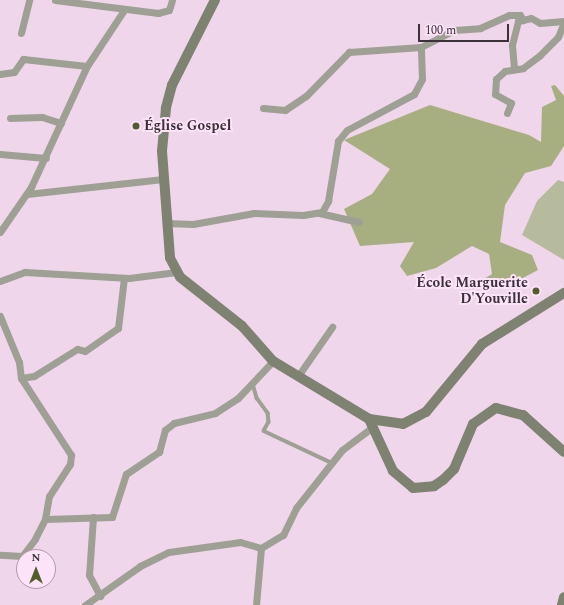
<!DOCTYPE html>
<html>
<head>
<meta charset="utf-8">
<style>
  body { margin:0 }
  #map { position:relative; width:564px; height:605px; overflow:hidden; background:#efd6ea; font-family:Spectral,serif }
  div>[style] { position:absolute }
  .green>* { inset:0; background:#b6bb9d }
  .forest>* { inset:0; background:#a7af81 }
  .lane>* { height:3.5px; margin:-1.75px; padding:0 1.75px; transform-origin:1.75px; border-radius:1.75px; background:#9ea094 }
  .street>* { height:7px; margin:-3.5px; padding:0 3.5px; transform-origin:3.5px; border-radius:3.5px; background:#9ea094 }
  .secondary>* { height:10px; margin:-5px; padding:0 5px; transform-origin:5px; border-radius:5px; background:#7e8270 }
  .dots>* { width:11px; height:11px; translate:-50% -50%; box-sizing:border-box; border:2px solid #fde3f8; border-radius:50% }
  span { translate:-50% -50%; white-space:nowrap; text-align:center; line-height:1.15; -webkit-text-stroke:4px #fde3f8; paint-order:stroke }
  .poi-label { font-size:14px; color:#3b3139; font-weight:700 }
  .left { translate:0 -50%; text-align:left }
  .right { translate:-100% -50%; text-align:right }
  .north { position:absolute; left:16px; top:549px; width:40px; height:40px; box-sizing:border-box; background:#fde3f8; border:1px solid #af9cac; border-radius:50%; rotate:0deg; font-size:11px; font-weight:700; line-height:16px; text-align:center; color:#3b3139 }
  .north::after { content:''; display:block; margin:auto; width:14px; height:18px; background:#555c2b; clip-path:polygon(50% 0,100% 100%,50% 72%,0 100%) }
  .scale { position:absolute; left:418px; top:24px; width:91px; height:18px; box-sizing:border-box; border:2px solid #3b3139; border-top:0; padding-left:5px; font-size:12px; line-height:14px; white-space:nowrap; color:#3b3139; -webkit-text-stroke:3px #fde3f8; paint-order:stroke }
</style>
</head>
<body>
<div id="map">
  <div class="green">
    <i style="clip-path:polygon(558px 180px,564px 182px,564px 260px,522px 235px,537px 201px)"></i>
  </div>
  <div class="forest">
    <i style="clip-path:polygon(555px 85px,564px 96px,564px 146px,551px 166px,525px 173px,505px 205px,500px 242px,532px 255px,538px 270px,502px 289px,468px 289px,492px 274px,489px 254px,472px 246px,436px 268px,407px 276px,400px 266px,414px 242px,360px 246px,344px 209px,372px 194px,390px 169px,344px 140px,430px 105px,529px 135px,541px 142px,542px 107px,556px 100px,551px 86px)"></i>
  </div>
  <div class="lane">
    <i style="left:253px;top:384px;width:15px;rotate:74deg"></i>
    <i style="left:257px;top:398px;width:19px;rotate:54deg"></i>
    <i style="left:268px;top:413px;width:9px;rotate:84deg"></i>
    <i style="left:269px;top:422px;width:10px;rotate:119deg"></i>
    <i style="left:264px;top:431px;width:75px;rotate:25.2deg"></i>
  </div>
  <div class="street">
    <i style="left:55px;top:0;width:104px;rotate:7.2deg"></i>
    <i style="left:158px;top:13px;width:11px;rotate:-15deg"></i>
    <i style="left:169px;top:10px;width:10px;rotate:-73deg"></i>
    <i style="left:21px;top:33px;width:34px;rotate:-76deg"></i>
    <i style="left:514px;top:68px;width:23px;rotate:-95deg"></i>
    <i style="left:512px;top:45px;width:25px;rotate:-76deg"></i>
    <i style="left:518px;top:21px;width:13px;rotate:-13deg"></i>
    <i style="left:531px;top:18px;width:10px;rotate:29deg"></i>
    <i style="left:540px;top:23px;width:24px;rotate:-5deg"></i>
    <i style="left:0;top:74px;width:14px;rotate:-8deg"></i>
    <i style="left:14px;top:72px;width:16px;rotate:-55deg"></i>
    <i style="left:23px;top:59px;width:64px;rotate:6.2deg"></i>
    <i style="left:263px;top:108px;width:22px;rotate:5deg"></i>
    <i style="left:285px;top:110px;width:25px;rotate:-34deg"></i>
    <i style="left:306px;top:96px;width:62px;rotate:-45.7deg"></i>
    <i style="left:349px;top:52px;width:72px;rotate:-4deg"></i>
    <i style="left:421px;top:47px;width:37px;rotate:-27deg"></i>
    <i style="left:454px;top:30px;width:26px;rotate:-4deg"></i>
    <i style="left:480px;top:28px;width:32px;rotate:-24deg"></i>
    <i style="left:509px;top:15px;width:11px"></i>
    <i style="left:520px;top:15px;width:6px;rotate:59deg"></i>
    <i style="left:507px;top:113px;width:11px;rotate:-68deg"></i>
    <i style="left:511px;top:103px;width:18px;rotate:-151deg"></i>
    <i style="left:495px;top:94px;width:15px;rotate:-86deg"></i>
    <i style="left:496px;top:79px;width:12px;rotate:-42deg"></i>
    <i style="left:505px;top:71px;width:18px;rotate:-9deg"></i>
    <i style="left:523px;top:68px;width:21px;rotate:-37deg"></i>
    <i style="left:540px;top:55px;width:25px;rotate:-45deg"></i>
    <i style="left:558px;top:37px;width:16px;rotate:-68deg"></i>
    <i style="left:10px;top:118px;width:32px;rotate:-2deg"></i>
    <i style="left:42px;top:117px;width:20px;rotate:18deg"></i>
    <i style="left:0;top:154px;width:46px;rotate:5deg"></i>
    <i style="left:27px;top:194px;width:137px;rotate:-6.3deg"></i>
    <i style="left:319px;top:213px;width:41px;rotate:12.7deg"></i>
    <i style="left:166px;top:223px;width:27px;rotate:2deg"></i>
    <i style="left:193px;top:224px;width:62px;rotate:-10.2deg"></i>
    <i style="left:254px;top:213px;width:49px;rotate:2.3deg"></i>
    <i style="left:303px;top:215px;width:19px;rotate:-9deg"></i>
    <i style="left:322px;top:212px;width:13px;rotate:-61deg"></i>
    <i style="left:328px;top:201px;width:61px;rotate:-80.5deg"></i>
    <i style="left:338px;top:141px;width:14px;rotate:-51deg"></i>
    <i style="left:347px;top:130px;width:76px;rotate:-28.2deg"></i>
    <i style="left:414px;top:94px;width:17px;rotate:-62deg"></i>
    <i style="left:422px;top:79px;width:32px;rotate:-92deg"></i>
    <i style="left:0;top:232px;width:55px;rotate:-55.4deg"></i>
    <i style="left:31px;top:187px;width:133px;rotate:-65.2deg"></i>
    <i style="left:87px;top:66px;width:67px;rotate:-56.5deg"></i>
    <i style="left:0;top:281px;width:27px;rotate:-20deg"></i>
    <i style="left:25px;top:272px;width:104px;rotate:3.3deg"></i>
    <i style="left:129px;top:278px;width:48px;rotate:-7.1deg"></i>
    <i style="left:0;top:316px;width:50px;rotate:67.6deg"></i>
    <i style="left:19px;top:362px;width:16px;rotate:83deg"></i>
    <i style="left:21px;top:378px;width:92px;rotate:57deg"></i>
    <i style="left:71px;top:455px;width:9px;rotate:96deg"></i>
    <i style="left:70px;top:464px;width:38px;rotate:123deg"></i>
    <i style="left:49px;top:496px;width:23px;rotate:100deg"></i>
    <i style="left:45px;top:519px;width:22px;rotate:117deg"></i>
    <i style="left:35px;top:539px;width:21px;rotate:127deg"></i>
    <i style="left:22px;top:556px;width:22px;rotate:-177deg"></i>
    <i style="left:298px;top:376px;width:60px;rotate:-55.2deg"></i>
    <i style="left:21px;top:378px;width:13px;rotate:-9deg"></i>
    <i style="left:34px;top:376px;width:51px;rotate:-32.1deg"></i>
    <i style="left:77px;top:349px;width:8px;rotate:14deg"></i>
    <i style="left:85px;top:351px;width:40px;rotate:-34.9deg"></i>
    <i style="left:118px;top:328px;width:50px;rotate:-83.2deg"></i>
    <i style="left:93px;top:517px;width:58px;rotate:93.9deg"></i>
    <i style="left:89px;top:575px;width:24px;rotate:62deg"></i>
    <i style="left:45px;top:519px;width:67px;rotate:-1.7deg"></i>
    <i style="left:112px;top:517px;width:45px;rotate:-72deg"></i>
    <i style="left:126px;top:474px;width:40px;rotate:-34deg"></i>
    <i style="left:159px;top:452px;width:23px;rotate:-75deg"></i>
    <i style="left:165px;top:430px;width:11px;rotate:-38deg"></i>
    <i style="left:174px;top:423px;width:42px;rotate:-13.7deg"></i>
    <i style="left:215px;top:413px;width:27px;rotate:-33deg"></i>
    <i style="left:238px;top:398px;width:51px;rotate:-46.6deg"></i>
    <i style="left:261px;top:548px;width:26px;rotate:-31deg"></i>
    <i style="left:283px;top:535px;width:30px;rotate:-64deg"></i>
    <i style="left:296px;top:508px;width:74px;rotate:-51.6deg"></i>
    <i style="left:342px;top:450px;width:36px;rotate:-37deg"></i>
    <i style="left:85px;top:605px;width:67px;rotate:-35.3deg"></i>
    <i style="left:140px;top:566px;width:32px;rotate:-26deg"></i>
    <i style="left:169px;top:552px;width:72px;rotate:-8deg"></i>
    <i style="left:240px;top:542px;width:22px;rotate:16deg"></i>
    <i style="left:261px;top:548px;width:57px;rotate:95deg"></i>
  </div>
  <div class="secondary">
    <i style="left:215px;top:0;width:95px;rotate:116.8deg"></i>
    <i style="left:172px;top:85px;width:24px;rotate:105deg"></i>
    <i style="left:166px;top:108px;width:43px;rotate:95.3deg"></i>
    <i style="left:162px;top:151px;width:107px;rotate:85.7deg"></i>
    <i style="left:170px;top:258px;width:21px;rotate:62deg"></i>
    <i style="left:180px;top:277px;width:79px;rotate:38.3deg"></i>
    <i style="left:242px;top:326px;width:47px;rotate:48.5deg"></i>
    <i style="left:273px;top:361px;width:112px;rotate:31.1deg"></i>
    <i style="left:369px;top:419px;width:34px;rotate:8deg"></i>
    <i style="left:403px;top:424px;width:26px;rotate:-28deg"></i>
    <i style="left:426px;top:412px;width:88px;rotate:-50.5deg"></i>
    <i style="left:482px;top:344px;width:97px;rotate:-31.9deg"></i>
    <i style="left:369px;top:419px;width:57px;rotate:65.2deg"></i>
    <i style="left:393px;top:471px;width:26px;rotate:40deg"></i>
    <i style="left:413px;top:488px;width:21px;rotate:-5deg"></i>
    <i style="left:434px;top:486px;width:11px;rotate:-34deg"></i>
    <i style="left:443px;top:480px;width:16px;rotate:-45deg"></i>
    <i style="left:454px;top:469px;width:49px;rotate:-67.1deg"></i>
    <i style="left:473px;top:424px;width:28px;rotate:-35deg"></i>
    <i style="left:496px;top:408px;width:28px;rotate:15deg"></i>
    <i style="left:523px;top:415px;width:55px;rotate:42.1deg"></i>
    <i style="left:562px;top:605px;width:8px;rotate:-76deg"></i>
  </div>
  <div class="dots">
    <i style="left:136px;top:126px;background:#555c2b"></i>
    <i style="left:536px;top:291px;background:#555c2b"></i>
  </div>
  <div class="poi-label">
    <span class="left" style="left:144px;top:126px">Église Gospel</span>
    <span class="right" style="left:528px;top:291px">École Marguerite<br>D'Youville</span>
  </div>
  <div class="north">N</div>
  <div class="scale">100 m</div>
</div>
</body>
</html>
